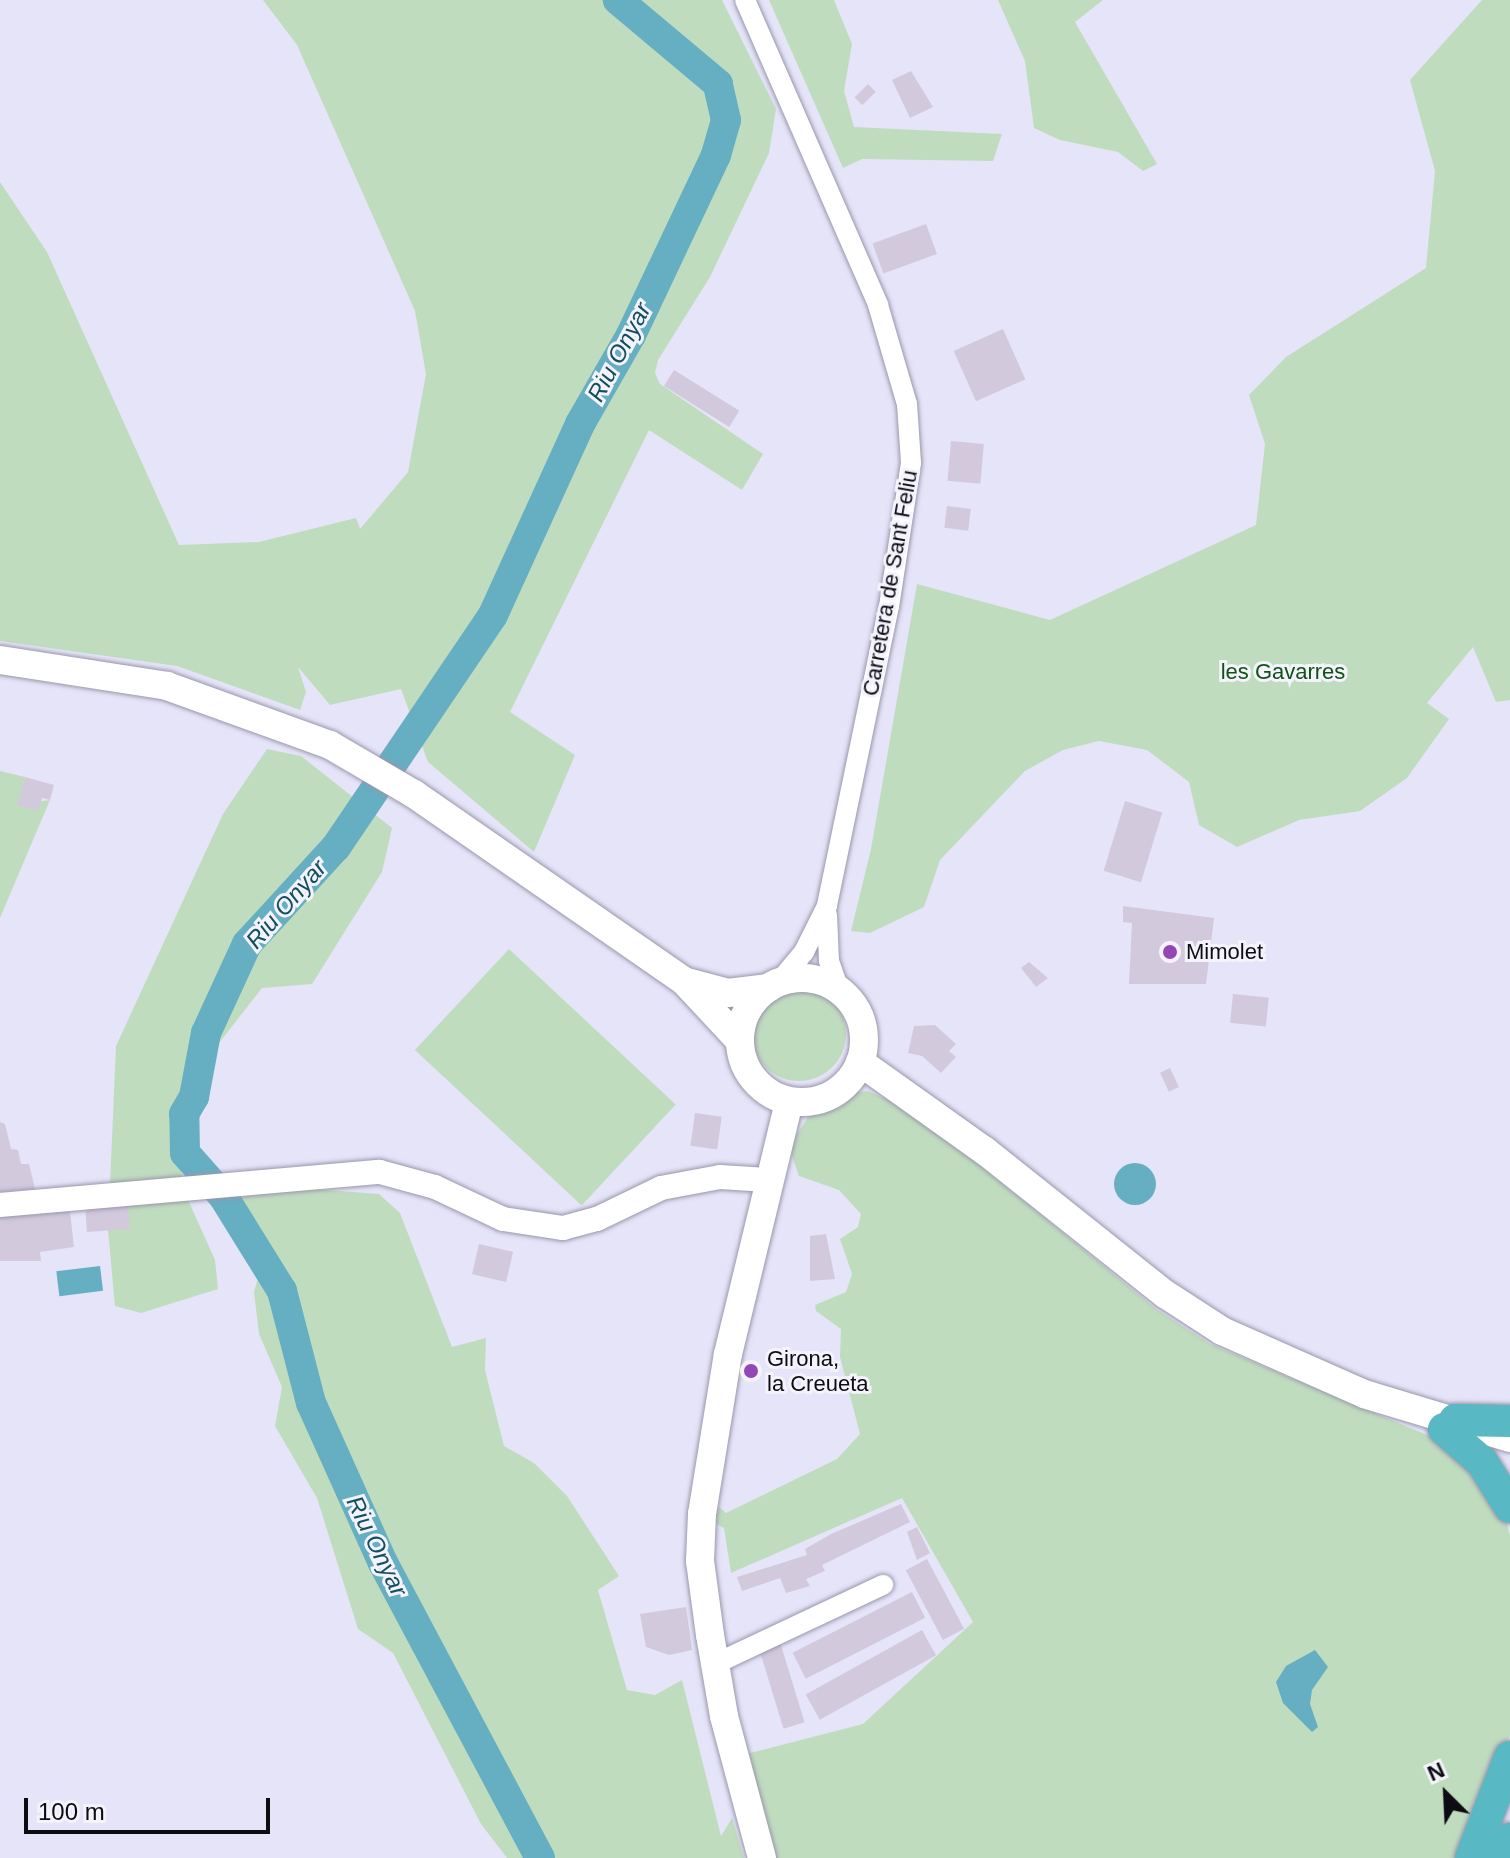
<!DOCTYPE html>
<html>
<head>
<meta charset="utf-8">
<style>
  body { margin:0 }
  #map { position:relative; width:1510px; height:1858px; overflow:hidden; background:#e6e4f9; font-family:Arial,sans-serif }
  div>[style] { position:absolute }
  .green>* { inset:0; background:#c0dcbf; transform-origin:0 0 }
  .round { border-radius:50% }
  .water>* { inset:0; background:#66aec2; transform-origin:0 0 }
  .river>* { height:30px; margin:-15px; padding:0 15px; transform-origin:15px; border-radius:15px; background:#66aec2 }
  .building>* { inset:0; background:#d3c9dd; transform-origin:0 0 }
  .roads { filter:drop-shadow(0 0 2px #9997ab) drop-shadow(0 0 2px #9997ab) }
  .minor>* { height:20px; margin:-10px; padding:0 10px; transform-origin:10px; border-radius:10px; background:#fff }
  .tertiary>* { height:24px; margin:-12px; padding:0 12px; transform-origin:12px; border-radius:12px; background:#fff }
  .secondary>* { height:28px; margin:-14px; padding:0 14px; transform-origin:14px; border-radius:14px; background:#fff }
  .secondary>.ring { margin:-14px; padding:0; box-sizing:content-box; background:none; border:28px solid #fff; border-radius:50% }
  .trunk>* { height:32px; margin:-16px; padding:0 16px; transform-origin:16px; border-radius:16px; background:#58b8c4 }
  .dots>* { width:22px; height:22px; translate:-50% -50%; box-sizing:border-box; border:4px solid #f4f3fc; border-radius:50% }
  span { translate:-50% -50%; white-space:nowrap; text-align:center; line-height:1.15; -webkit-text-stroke:6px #f4f3fc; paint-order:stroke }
  .street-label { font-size:22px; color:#0d0c13 }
  .park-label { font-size:22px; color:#125219 }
  .poi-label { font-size:22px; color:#0d0c13 }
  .left { translate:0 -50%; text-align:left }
  .water-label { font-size:24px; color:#12505f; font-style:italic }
  .north { position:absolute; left:1406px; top:1754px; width:80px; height:80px; -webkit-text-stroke:6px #f4f3fc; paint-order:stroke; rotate:336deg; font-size:22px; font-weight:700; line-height:32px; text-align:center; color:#0d0c13 }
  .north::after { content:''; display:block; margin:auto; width:28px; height:36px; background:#0d0c13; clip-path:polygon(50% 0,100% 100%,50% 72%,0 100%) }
  .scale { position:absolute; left:24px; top:1798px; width:246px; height:36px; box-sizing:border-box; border:4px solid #0d0c13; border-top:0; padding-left:10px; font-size:24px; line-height:28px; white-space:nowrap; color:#0d0c13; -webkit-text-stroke:6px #f4f3fc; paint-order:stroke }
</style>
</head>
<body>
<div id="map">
  <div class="green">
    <i style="clip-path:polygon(263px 0,722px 0,776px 109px,769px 153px,710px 277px,658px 360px,655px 373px,660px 384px,763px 454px,742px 490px,649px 430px,510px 712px,575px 755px,534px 852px,428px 762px,401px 689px,330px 705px,298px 667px,306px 692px,300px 710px,177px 666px,0 641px,0 182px,47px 252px,179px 545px,259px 542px,356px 518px,360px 529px,408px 472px,426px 374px,415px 311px,297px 45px)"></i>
    <i style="clip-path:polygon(769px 0,834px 0,852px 44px,844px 91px,854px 127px,1002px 134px,993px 161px,862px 159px,843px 168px)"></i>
    <i style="clip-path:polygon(998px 0,1103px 0,1075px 22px,1157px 164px,1143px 171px,1118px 152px,1060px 140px,1034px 128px,1025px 61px)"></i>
    <i style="clip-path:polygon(1482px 0,1510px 0,1510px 700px,1496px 702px,1473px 647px,1427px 703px,1449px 719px,1407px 778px,1360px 811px,1299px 820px,1237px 847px,1199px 825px,1189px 782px,1147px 750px,1099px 741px,1063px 750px,1025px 771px,940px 860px,924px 907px,870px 933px,851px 931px,871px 849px,917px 584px,1050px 620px,1256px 525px,1265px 444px,1249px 395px,1286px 357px,1426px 268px,1435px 171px,1410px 80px)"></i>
    <i style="clip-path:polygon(267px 749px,301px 756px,392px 828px,382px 872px,312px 984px,262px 988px,180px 1093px,174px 1143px,189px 1202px,215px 1260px,218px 1289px,141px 1313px,115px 1306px,108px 1230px,116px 1046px,223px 814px)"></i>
    <i style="clip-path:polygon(0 771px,25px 777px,18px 804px,50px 800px,0 918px)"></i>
    <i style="left:509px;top:949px;width:228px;height:138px;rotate:43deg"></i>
    <i class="round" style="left:752px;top:987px;width:94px;height:94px"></i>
    <i style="clip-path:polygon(868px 1091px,915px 1112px,1156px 1309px,1210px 1344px,1446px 1443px,1505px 1515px,1510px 1536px,1510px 1735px,1464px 1858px,775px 1858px,746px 1754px,863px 1724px,973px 1622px,902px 1498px,731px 1573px,724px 1528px,713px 1522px,719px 1507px,726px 1513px,837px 1459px,860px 1434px,840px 1357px,841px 1329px,816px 1311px,815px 1305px,846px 1292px,852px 1274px,840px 1239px,858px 1227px,861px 1214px,839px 1190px,799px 1176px,789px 1147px,810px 1114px,844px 1094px)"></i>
    <i style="clip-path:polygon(299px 1188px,379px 1194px,400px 1213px,452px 1347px,486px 1338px,485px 1370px,504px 1446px,534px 1463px,567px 1496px,619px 1576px,598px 1590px,627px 1690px,655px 1695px,682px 1680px,721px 1836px,732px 1818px,744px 1858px,507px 1858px,481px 1824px,393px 1653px,358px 1629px,317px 1498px,275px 1426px,282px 1387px,259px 1334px,254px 1292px,267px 1244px,236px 1198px)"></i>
  </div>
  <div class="water">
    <i class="round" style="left:1114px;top:1163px;width:42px;height:42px"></i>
    <i style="left:100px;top:1266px;width:25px;height:44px;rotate:83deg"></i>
    <i style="clip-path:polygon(1315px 1650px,1328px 1667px,1312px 1690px,1310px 1704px,1318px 1727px,1312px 1732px,1283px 1703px,1276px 1682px,1286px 1666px)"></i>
  </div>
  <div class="river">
    <i style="left:540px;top:1858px;width:334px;rotate:-118deg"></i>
    <i style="left:383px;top:1563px;width:175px;rotate:-114.2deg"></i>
    <i style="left:311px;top:1403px;width:116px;rotate:-104.5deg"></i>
    <i style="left:282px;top:1291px;width:112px;rotate:-121.8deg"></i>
    <i style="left:223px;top:1196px;width:57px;rotate:-131.5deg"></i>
    <i style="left:185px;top:1153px;width:39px;rotate:-91deg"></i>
    <i style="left:184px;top:1114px;width:20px;rotate:-60deg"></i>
    <i style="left:194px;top:1097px;width:65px;rotate:-79.4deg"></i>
    <i style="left:206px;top:1033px;width:98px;rotate:-65.3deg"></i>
    <i style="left:247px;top:944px;width:132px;rotate:-47.5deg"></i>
    <i style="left:336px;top:847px;width:280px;rotate:-55.9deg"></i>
    <i style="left:493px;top:615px;width:210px;rotate:-65.5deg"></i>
    <i style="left:580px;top:424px;width:103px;rotate:-60.2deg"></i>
    <i style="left:631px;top:335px;width:199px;rotate:-64.7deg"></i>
    <i style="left:716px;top:155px;width:36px;rotate:-74deg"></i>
    <i style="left:726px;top:120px;width:37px;rotate:-103deg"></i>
    <i style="left:718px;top:84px;width:131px;rotate:-140deg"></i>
  </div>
  <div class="building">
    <i style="clip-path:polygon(911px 71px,933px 107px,910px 118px,892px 80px)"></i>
    <i style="left:868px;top:84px;width:11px;height:19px;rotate:45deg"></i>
    <i style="left:926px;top:224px;width:32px;height:57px;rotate:70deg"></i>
    <i style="left:1003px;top:329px;width:55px;height:54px;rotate:66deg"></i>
    <i style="left:674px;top:370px;width:77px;height:19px;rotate:32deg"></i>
    <i style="left:951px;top:441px;width:33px;height:40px;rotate:5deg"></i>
    <i style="left:947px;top:506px;width:24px;height:22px;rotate:7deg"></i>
    <i style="clip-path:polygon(25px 777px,54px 785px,50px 800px,42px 798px,38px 811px,17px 805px)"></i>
    <i style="left:1125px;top:801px;width:39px;height:73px;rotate:17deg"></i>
    <i style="clip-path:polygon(1123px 906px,1214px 918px,1206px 984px,1129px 984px,1132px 923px,1123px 922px)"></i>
    <i style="clip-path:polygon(1029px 962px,1048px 978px,1036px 987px,1021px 968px)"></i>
    <i style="left:1233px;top:994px;width:36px;height:29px;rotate:6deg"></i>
    <i style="clip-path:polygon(935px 1025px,956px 1044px,949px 1051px,956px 1057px,941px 1073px,922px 1056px,908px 1053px,914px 1026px)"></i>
    <i style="left:1170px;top:1068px;width:21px;height:11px;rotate:65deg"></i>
    <i style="left:695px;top:1113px;width:27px;height:33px;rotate:8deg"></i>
    <i style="clip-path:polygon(0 1122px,5px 1124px,11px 1149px,18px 1150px,21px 1164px,29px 1164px,35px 1189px,0 1192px)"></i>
    <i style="clip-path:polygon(69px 1203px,74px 1247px,40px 1252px,41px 1261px,0 1261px,0 1212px)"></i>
    <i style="left:128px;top:1203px;width:26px;height:43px;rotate:86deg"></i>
    <i style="clip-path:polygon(826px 1234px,835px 1279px,810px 1281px,810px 1236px)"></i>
    <i style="left:479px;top:1244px;width:35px;height:31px;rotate:13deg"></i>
    <i style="clip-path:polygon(901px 1504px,910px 1522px,822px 1565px,825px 1571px,806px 1579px,810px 1586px,786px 1593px,780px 1578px,742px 1591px,737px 1577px,807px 1555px,805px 1549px,831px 1534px)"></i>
    <i style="clip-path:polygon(917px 1527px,930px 1553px,917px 1560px,907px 1532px)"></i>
    <i style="left:927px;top:1559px;width:79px;height:24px;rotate:62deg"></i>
    <i style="left:912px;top:1592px;width:29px;height:134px;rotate:63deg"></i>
    <i style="clip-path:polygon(686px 1607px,692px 1650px,669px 1655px,646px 1647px,640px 1614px)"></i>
    <i style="left:922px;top:1630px;width:29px;height:133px;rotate:61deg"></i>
    <i style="left:780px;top:1642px;width:84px;height:22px;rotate:73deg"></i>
  </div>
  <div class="roads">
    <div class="minor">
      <i style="left:745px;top:0;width:333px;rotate:66.4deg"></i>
      <i style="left:878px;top:305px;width:103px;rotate:73.7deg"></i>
      <i style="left:907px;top:404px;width:59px;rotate:86.1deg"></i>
      <i style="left:911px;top:463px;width:145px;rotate:98.7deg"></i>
      <i style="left:889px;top:606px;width:306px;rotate:101.7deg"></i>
      <i style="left:827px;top:906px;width:51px;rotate:116.6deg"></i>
      <i style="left:804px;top:952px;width:40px;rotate:130deg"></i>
      <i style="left:827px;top:915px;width:46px;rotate:87.5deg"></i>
      <i style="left:829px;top:961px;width:31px;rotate:71deg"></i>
      <i style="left:715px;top:1664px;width:186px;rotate:-25.2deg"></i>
    </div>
    <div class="tertiary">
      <i style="left:0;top:1205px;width:381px;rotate:-5deg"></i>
      <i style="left:380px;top:1172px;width:57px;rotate:15.3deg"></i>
      <i style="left:435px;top:1187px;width:75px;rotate:25.2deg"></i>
      <i style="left:503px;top:1219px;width:61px;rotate:8.5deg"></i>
      <i style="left:563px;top:1228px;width:35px;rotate:-15deg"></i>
      <i style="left:597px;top:1219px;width:71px;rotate:-25.8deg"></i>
      <i style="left:661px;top:1188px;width:60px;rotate:-10.6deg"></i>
      <i style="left:720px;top:1177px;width:48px;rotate:3.6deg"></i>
    </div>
    <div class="secondary">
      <i style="left:0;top:660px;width:169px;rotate:8.8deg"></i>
      <i style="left:167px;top:686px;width:173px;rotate:19.9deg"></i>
      <i style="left:330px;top:745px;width:97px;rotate:30.3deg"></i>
      <i style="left:414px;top:794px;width:328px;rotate:34.7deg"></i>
      <i style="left:684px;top:981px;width:82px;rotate:47deg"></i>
      <i class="ring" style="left:740px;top:978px;width:96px;height:96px"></i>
      <i style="left:687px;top:982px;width:42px;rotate:15deg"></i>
      <i style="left:728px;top:993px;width:41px;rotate:-7deg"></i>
      <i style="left:860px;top:1062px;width:153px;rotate:35.5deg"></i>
      <i style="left:985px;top:1151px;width:230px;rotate:38.5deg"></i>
      <i style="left:1165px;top:1294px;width:68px;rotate:33deg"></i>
      <i style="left:1222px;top:1331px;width:155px;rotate:23.9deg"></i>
      <i style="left:1364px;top:1394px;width:152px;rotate:16.8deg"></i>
      <i style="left:762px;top:1858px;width:147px;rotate:-105deg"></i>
      <i style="left:724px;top:1716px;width:82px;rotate:-99.8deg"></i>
      <i style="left:710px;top:1635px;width:75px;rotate:-97.7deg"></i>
      <i style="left:700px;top:1561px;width:47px;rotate:-87.6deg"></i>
      <i style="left:702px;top:1514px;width:162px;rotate:-80.8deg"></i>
      <i style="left:728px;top:1354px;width:260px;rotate:-76.4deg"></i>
    </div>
    <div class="trunk">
      <i style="left:1455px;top:1420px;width:55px;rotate:1deg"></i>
      <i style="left:1444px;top:1429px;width:50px;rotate:41deg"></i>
      <i style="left:1482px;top:1462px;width:53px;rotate:58.1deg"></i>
      <i style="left:1471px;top:1858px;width:108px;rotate:-68.9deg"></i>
      <i style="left:1497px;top:1858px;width:23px;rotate:-56deg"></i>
    </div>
  </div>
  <div class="dots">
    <i style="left:1170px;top:952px;background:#9446b7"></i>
    <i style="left:751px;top:1371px;background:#9446b7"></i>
  </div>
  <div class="street-label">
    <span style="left:890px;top:583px;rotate:-80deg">Carretera de Sant Feliu</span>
  </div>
  <div class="park-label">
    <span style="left:1283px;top:672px">les Gavarres</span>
  </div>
  <div class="poi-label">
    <span class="left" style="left:1186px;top:952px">Mimolet</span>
    <span class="left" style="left:767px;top:1371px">Girona,<br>la Creueta</span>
  </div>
  <div class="water-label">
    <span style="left:619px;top:352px;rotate:-62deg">Riu Onyar</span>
    <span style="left:286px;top:904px;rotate:-49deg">Riu Onyar</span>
    <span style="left:377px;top:1546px;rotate:64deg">Riu Onyar</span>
  </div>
  <div class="north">N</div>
  <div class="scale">100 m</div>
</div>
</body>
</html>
